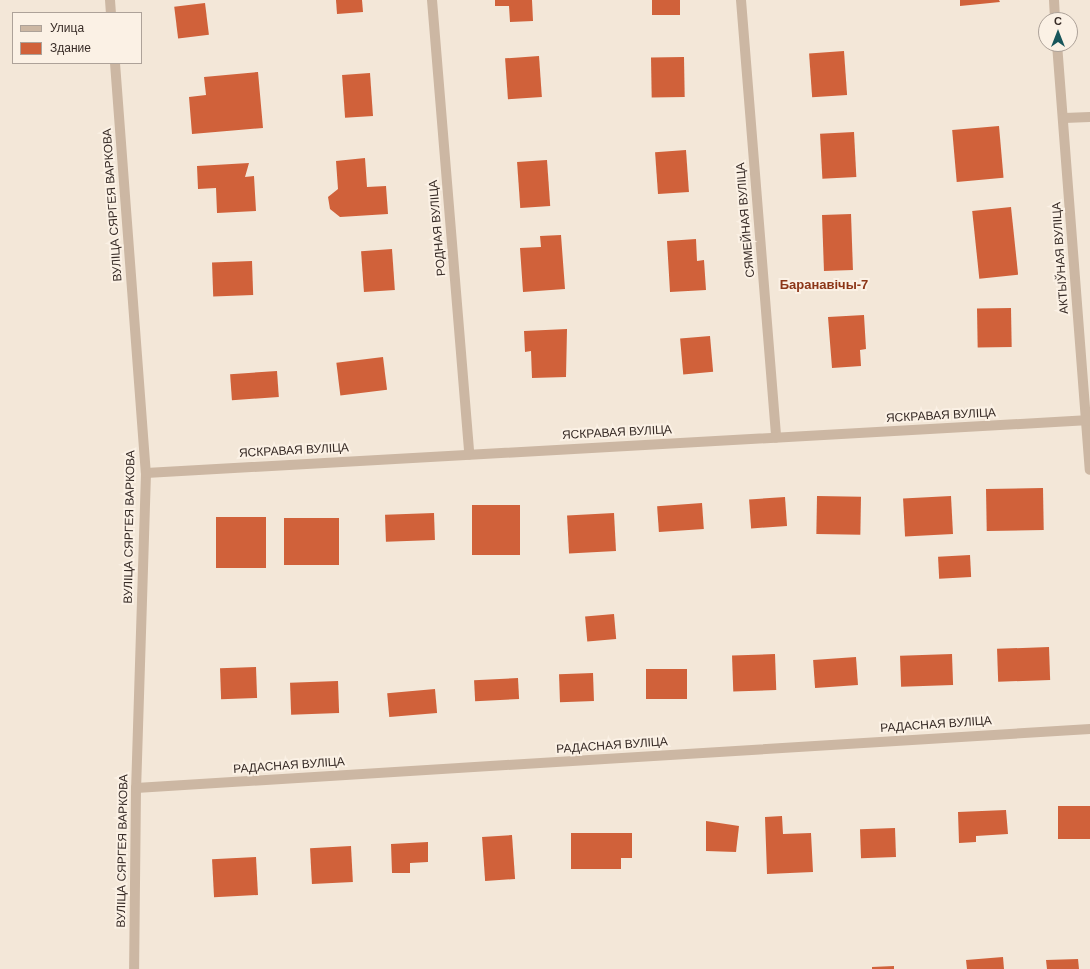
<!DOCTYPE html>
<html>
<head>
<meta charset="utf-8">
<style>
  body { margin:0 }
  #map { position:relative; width:1090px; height:969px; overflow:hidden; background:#f3e7d8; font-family:Arial,sans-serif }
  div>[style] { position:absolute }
  .building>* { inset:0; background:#d0613a; transform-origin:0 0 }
  .street>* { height:10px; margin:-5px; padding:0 5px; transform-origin:5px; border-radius:5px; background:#ccb7a3 }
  span { translate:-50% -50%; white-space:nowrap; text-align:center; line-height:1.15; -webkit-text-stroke:4px #fbf1e5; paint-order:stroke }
  .street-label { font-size:12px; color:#372b26 }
  .neighbourhood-label { font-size:13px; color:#8c3618; font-weight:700 }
  .legend { position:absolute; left:12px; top:12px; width:130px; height:52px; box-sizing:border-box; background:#fbf1e5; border:1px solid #ada299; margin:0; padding:5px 7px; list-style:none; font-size:12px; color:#372b26 }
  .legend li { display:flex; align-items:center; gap:8px; height:20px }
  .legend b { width:20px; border:1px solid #ada299 }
  .north { position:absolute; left:1038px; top:12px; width:40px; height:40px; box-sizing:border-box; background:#fbf1e5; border:1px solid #ada299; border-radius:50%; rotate:0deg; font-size:11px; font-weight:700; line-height:16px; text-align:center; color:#372b26 }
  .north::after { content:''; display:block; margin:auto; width:14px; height:18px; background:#18565b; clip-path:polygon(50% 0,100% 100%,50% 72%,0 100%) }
</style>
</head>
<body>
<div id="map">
  <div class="building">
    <i style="clip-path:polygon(336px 0,362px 0,363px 12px,337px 14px)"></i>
    <i style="clip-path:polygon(495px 0,532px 0,533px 21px,510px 22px,509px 6px,495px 6px)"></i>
    <i style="left:652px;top:0;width:28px;height:15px"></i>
    <i style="clip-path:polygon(960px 0,999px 0,1000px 2px,960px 6px)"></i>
    <i style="left:205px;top:3px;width:32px;height:31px;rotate:83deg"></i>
    <i style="left:844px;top:51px;width:44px;height:35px;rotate:86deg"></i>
    <i style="left:539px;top:56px;width:41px;height:34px;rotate:86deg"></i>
    <i style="left:684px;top:57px;width:40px;height:33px;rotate:89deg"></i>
    <i style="clip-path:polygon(258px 72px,263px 128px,192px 134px,189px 97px,206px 95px,204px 77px)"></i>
    <i style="left:370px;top:73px;width:43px;height:28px;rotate:86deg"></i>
    <i style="left:999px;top:126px;width:52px;height:47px;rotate:85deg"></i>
    <i style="left:854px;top:132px;width:45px;height:34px;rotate:87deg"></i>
    <i style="left:686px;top:150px;width:42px;height:31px;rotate:86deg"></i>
    <i style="clip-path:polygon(365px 158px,367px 187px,386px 186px,388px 214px,340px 217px,330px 209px,328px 197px,338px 189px,336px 161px)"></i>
    <i style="left:547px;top:160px;width:46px;height:30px;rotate:86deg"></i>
    <i style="clip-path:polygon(249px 163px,245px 177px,254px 176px,256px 211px,217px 213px,216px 188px,198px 189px,197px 166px)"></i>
    <i style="left:1011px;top:207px;width:68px;height:39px;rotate:84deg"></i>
    <i style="left:851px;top:214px;width:56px;height:29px;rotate:88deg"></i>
    <i style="clip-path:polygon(561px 235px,565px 289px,523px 292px,520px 248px,541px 247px,540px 236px)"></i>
    <i style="clip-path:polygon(696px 239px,697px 261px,704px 260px,706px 290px,670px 292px,667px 241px)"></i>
    <i style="left:392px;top:249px;width:41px;height:31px;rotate:86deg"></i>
    <i style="left:252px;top:261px;width:34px;height:40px;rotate:88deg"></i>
    <i style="left:1011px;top:308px;width:39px;height:34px;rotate:89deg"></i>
    <i style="clip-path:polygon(864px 315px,866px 349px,860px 350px,861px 366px,832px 368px,828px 317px)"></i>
    <i style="clip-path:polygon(567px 329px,566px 377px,532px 378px,531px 351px,525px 352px,524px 331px)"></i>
    <i style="left:710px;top:336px;width:36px;height:30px;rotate:85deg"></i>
    <i style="left:383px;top:357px;width:33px;height:47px;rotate:83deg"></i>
    <i style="left:277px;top:371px;width:26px;height:47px;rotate:86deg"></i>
    <i style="left:1043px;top:488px;width:42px;height:57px;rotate:89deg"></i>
    <i style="left:817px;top:496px;width:44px;height:38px;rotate:1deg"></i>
    <i style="left:951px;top:496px;width:38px;height:48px;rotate:87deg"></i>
    <i style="left:785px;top:497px;width:29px;height:36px;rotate:86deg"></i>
    <i style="left:702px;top:503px;width:26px;height:45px;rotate:86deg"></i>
    <i style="left:472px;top:505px;width:48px;height:50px"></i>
    <i style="left:434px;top:513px;width:27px;height:49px;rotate:88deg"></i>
    <i style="left:614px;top:513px;width:38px;height:47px;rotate:87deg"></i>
    <i style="left:216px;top:517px;width:50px;height:51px"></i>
    <i style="left:284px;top:518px;width:55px;height:47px"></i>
    <i style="left:970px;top:555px;width:22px;height:32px;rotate:87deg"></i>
    <i style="left:614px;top:614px;width:25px;height:29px;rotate:85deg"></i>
    <i style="left:1049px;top:647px;width:33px;height:52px;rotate:88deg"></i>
    <i style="left:775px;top:654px;width:36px;height:43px;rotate:88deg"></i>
    <i style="left:952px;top:654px;width:31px;height:52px;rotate:88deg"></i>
    <i style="left:856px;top:657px;width:28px;height:43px;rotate:86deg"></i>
    <i style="left:256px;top:667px;width:31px;height:36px;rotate:88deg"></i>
    <i style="left:646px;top:669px;width:41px;height:30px"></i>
    <i style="left:593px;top:673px;width:28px;height:34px;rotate:88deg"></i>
    <i style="left:518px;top:678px;width:21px;height:44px;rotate:87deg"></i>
    <i style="left:338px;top:681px;width:32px;height:48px;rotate:88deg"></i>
    <i style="left:435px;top:689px;width:24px;height:48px;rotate:85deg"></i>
    <i style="left:1090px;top:806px;width:33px;height:32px;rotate:90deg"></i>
    <i style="clip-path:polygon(1006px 810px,1008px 834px,976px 836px,976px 842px,959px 843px,958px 812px)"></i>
    <i style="clip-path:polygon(782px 816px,783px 834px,811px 833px,813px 872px,767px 874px,765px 817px)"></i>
    <i style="clip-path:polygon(706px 821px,739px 826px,736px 852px,706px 851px)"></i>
    <i style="left:895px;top:828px;width:29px;height:35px;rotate:88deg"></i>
    <i style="clip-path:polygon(571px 833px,632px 833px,632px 858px,621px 858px,621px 869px,571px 869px)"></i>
    <i style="left:512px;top:835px;width:44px;height:30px;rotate:86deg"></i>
    <i style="clip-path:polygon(428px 842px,428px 862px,410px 863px,410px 873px,392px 873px,391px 844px)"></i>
    <i style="left:351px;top:846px;width:36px;height:41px;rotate:87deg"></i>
    <i style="left:256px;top:857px;width:38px;height:44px;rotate:87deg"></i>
    <i style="clip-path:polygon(1003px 957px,1004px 969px,967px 969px,966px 960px)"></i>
    <i style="clip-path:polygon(1078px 959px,1079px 969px,1047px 969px,1046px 960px)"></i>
    <i style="clip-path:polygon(894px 966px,894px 969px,872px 969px,872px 967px)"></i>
  </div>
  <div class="street">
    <i style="left:110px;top:0;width:13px;rotate:86deg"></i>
    <i style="left:432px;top:0;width:456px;rotate:85.3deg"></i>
    <i style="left:741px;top:0;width:439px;rotate:85.4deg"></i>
    <i style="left:1054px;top:0;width:20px;rotate:87deg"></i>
    <i style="left:1057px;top:44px;width:427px;rotate:85.6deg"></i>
    <i style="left:115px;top:63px;width:411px;rotate:85.7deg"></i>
    <i style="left:146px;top:473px;width:315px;rotate:91.8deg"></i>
    <i style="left:136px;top:788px;width:181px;rotate:90.6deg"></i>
    <i style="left:1064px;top:118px;width:26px;rotate:-2deg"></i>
    <i style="left:146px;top:473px;width:945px;rotate:-3.21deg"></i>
    <i style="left:136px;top:788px;width:956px;rotate:-3.54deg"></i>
  </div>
  <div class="street-label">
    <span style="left:113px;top:205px;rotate:-94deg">ВУЛІЦА СЯРГЕЯ ВАРКОВА</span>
    <span style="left:746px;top:220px;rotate:-95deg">СЯМЕЙНАЯ ВУЛІЦА</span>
    <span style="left:438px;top:228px;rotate:-95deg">РОДНАЯ ВУЛІЦА</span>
    <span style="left:1061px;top:258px;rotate:-94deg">АКТЫЎНАЯ ВУЛІЦА</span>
    <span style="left:941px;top:416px;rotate:-3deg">ЯСКРАВАЯ ВУЛІЦА</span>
    <span style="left:617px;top:433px;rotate:-3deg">ЯСКРАВАЯ ВУЛІЦА</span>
    <span style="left:294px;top:451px;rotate:-3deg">ЯСКРАВАЯ ВУЛІЦА</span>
    <span style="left:130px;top:527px;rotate:-89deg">ВУЛІЦА СЯРГЕЯ ВАРКОВА</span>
    <span style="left:936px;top:725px;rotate:-4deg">РАДАСНАЯ ВУЛІЦА</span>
    <span style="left:612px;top:746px;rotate:-4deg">РАДАСНАЯ ВУЛІЦА</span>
    <span style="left:289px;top:766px;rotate:-4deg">РАДАСНАЯ ВУЛІЦА</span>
    <span style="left:123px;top:851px;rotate:-89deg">ВУЛІЦА СЯРГЕЯ ВАРКОВА</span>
  </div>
  <div class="neighbourhood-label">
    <span style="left:824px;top:285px">Баранавічы-7</span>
  </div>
  <ul class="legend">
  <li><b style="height:5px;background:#ccb7a3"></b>Улица</li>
  <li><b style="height:11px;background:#d0613a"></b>Здание</li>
  </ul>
  <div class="north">С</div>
</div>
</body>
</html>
